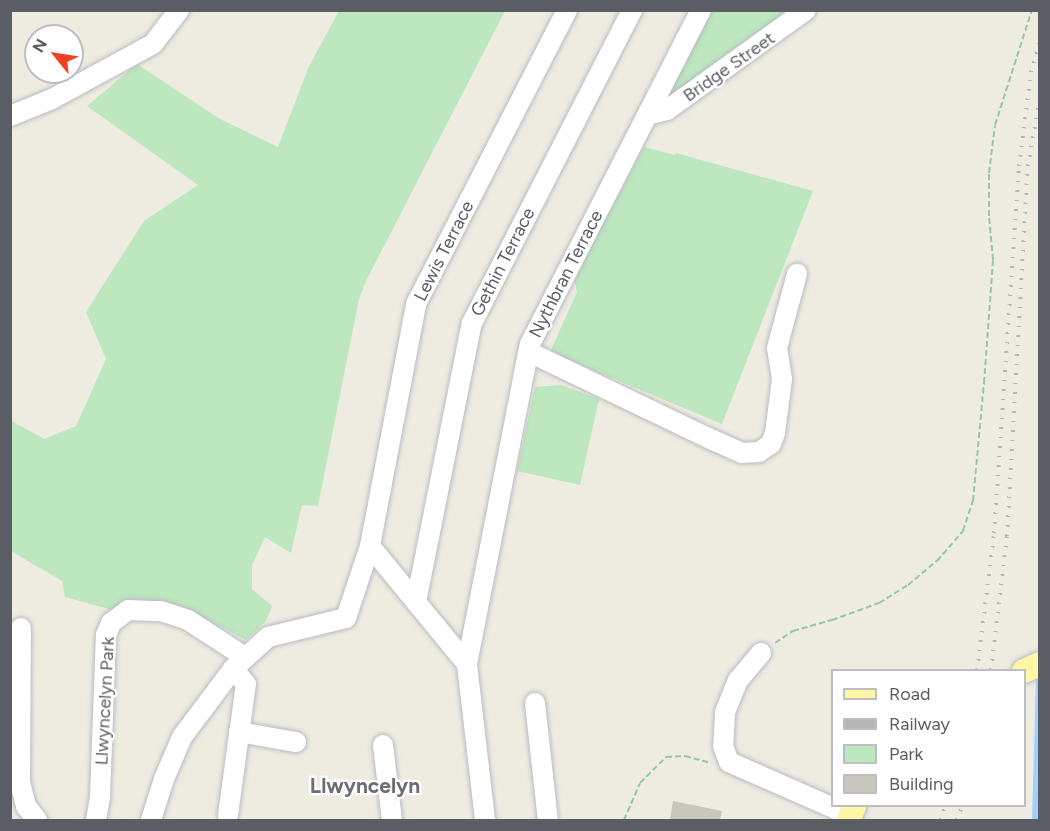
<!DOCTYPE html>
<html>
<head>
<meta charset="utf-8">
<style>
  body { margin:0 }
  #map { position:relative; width:1050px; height:831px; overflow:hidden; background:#eeece1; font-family:Figtree,sans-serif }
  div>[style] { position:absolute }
  .green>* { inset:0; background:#bce7bf }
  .water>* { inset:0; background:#a0d0ff }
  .building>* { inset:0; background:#c9c6be }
  .path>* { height:2px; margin-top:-1px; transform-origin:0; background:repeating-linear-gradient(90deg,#94c8a7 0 6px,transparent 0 9px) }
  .roads { filter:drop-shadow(0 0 2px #b9bbc1) drop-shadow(0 0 2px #b9bbc1) }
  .minor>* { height:20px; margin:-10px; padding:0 10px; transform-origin:10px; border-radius:10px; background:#fff }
  .major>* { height:24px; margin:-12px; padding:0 12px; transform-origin:12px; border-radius:12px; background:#fff6a5 }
  .rail>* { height:4px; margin-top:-2px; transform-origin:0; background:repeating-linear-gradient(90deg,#b5b6b6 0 1.5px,transparent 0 9.5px) }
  span { translate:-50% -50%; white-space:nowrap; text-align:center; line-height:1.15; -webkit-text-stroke:4.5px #fff; paint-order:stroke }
  .street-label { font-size:18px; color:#5a5d63 }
  .quarter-label { font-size:21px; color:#6b6f75; font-weight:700 }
  .frame { position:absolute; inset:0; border:12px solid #5a5d63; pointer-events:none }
  .legend { position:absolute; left:831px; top:669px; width:195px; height:138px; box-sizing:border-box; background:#fff; border:2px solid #bdbec1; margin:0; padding:8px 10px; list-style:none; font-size:18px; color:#5a5d63 }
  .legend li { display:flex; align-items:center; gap:12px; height:30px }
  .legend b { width:30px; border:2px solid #bdbec1 }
  .north { position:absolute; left:24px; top:24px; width:60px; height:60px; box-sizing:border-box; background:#fff; border:2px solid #bdbec1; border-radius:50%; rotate:300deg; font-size:16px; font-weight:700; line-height:24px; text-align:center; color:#5a5d63 }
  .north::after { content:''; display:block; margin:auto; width:21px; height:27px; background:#f34022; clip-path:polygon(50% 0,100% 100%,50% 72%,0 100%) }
</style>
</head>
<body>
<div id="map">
  <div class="green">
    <i style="clip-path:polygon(339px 11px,505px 11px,366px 281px,359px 299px,318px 506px,302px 505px,291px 553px,265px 537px,252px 565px,252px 589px,272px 606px,266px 621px,246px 640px,194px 613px,116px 611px,65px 597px,62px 581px,11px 551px,10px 420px,44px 439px,76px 426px,106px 359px,86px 312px,144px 221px,198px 185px,87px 106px,137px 64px,220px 119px,278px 147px,309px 66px)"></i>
    <i style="clip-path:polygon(712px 11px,796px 11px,664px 104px)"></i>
    <i style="clip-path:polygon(644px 147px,675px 155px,676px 153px,813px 191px,722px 424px,550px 352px,577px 292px,574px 278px)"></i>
    <i style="clip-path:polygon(561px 385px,599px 399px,580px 485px,517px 471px,535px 387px)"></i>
  </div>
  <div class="water">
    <i style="clip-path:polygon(1039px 677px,1039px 820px,1032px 820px,1036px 679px)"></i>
  </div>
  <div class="building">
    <i style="clip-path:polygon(673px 801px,722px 811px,720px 820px,670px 820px)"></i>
  </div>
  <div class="path">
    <i style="left:775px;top:643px;width:22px;rotate:-34deg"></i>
    <i style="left:793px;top:631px;width:41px;rotate:-15.8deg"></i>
    <i style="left:832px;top:620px;width:50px;rotate:-19.9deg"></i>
    <i style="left:879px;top:603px;width:34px;rotate:-32deg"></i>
    <i style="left:908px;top:585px;width:38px;rotate:-40deg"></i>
    <i style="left:937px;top:561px;width:40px;rotate:-49deg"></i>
    <i style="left:963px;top:531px;width:32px;rotate:-72deg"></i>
    <i style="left:973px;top:501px;width:119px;rotate:-84.7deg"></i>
    <i style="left:984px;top:383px;width:123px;rotate:-85.8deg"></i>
    <i style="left:993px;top:260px;width:44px;rotate:-95.2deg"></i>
    <i style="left:989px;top:216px;width:43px;rotate:-90deg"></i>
    <i style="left:989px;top:173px;width:48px;rotate:-82.9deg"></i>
    <i style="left:995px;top:125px;width:121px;rotate:-72.2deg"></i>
    <i style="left:624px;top:820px;width:40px;rotate:-66.6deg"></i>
    <i style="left:640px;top:783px;width:37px;rotate:-45deg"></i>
    <i style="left:666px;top:757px;width:19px;rotate:-3deg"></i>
    <i style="left:685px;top:756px;width:27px;rotate:15deg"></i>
  </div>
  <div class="roads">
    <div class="minor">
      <i style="left:647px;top:115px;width:21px;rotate:-14deg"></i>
      <i style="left:667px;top:110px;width:171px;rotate:-35.7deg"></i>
      <i style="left:10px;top:116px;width:45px;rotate:-22deg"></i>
      <i style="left:52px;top:99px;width:115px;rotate:-28.6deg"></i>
      <i style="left:153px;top:44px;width:43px;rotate:-52.6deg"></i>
      <i style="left:529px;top:352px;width:204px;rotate:25.6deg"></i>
      <i style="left:713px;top:440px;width:32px;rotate:24deg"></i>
      <i style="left:742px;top:453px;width:17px;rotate:-3deg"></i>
      <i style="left:759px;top:452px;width:14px;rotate:-34deg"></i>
      <i style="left:771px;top:444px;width:12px;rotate:-70deg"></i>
      <i style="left:775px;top:433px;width:54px;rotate:-82.6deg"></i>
      <i style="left:782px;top:379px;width:31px;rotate:-99deg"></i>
      <i style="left:777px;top:348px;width:77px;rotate:-74.9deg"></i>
      <i style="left:370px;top:546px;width:153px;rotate:50.6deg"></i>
      <i style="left:416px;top:602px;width:285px;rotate:-78.7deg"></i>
      <i style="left:472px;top:323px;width:352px;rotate:-62.9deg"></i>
      <i style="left:21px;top:628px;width:154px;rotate:90.4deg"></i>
      <i style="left:20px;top:782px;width:25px;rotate:76deg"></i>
      <i style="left:26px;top:806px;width:18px;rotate:52deg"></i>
      <i style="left:761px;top:653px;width:35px;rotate:130deg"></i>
      <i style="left:738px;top:680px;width:35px;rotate:112deg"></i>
      <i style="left:725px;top:713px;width:33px;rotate:93deg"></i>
      <i style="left:723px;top:746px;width:17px;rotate:69deg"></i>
      <i style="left:729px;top:762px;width:132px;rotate:23.7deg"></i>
      <i style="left:535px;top:703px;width:118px;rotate:83.7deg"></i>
      <i style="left:239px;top:732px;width:58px;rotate:10deg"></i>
      <i style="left:383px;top:745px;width:76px;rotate:83.2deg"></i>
      <i style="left:228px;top:815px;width:132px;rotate:-82.2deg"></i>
      <i style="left:246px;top:684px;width:20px;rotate:-131deg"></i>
      <i style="left:233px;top:669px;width:47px;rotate:-42.4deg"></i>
      <i style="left:268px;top:637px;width:80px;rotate:-13.7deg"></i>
      <i style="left:346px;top:618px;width:76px;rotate:-71.6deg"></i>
      <i style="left:370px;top:546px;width:246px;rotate:-79.2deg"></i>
      <i style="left:416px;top:304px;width:331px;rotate:-62.8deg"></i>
      <i style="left:96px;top:820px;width:23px;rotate:-80deg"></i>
      <i style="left:100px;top:797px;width:162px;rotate:-87.9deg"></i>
      <i style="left:106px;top:635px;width:13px;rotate:-67deg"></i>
      <i style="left:111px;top:623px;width:21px;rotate:-37deg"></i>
      <i style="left:128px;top:610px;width:33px;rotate:2deg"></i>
      <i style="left:161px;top:611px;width:28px;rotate:18deg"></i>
      <i style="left:188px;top:620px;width:68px;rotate:33deg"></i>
      <i style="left:151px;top:820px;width:43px;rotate:-72.4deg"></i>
      <i style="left:164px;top:779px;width:46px;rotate:-66.8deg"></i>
      <i style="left:182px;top:737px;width:85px;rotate:-53.1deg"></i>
      <i style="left:485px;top:820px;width:157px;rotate:-96.6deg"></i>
      <i style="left:467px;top:664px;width:326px;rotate:-78.9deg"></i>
      <i style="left:530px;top:344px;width:375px;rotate:-62.9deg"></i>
    </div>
    <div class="major">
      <i style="left:1024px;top:671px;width:17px;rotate:-24deg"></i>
      <i style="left:849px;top:820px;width:15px;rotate:-70deg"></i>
    </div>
  </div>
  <div class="rail">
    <i style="left:977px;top:670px;width:138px;rotate:-82.9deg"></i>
    <i style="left:994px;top:533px;width:368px;rotate:-86.1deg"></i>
    <i style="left:1019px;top:166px;width:95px;rotate:-82.7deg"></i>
    <i style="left:1031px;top:72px;width:33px;rotate:-74deg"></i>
    <i style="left:991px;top:670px;width:135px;rotate:-83.2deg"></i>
    <i style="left:1007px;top:536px;width:371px;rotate:-86.8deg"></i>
    <i style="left:1028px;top:166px;width:70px;rotate:-80.1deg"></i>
    <i style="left:941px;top:820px;width:15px;rotate:-74deg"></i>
    <i style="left:957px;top:820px;width:15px;rotate:-70deg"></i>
  </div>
  <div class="street-label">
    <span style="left:729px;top:67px;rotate:-35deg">Bridge Street</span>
    <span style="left:444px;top:251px;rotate:-63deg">Lewis Terrace</span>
    <span style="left:503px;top:262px;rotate:-63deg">Gethin Terrace</span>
    <span style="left:566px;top:274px;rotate:-63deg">Nythbran Terrace</span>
    <span style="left:105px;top:701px;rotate:-87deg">Llwyncelyn Park</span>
  </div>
  <div class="quarter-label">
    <span style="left:365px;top:786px">Llwyncelyn</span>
  </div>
  <div class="frame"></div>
  <ul class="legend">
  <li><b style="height:8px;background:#fff6a5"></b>Road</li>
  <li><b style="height:8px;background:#b5b6b6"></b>Railway</li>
  <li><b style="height:16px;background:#bce7bf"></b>Park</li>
  <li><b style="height:16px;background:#c9c6be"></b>Building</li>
  </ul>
  <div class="north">N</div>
</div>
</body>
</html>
